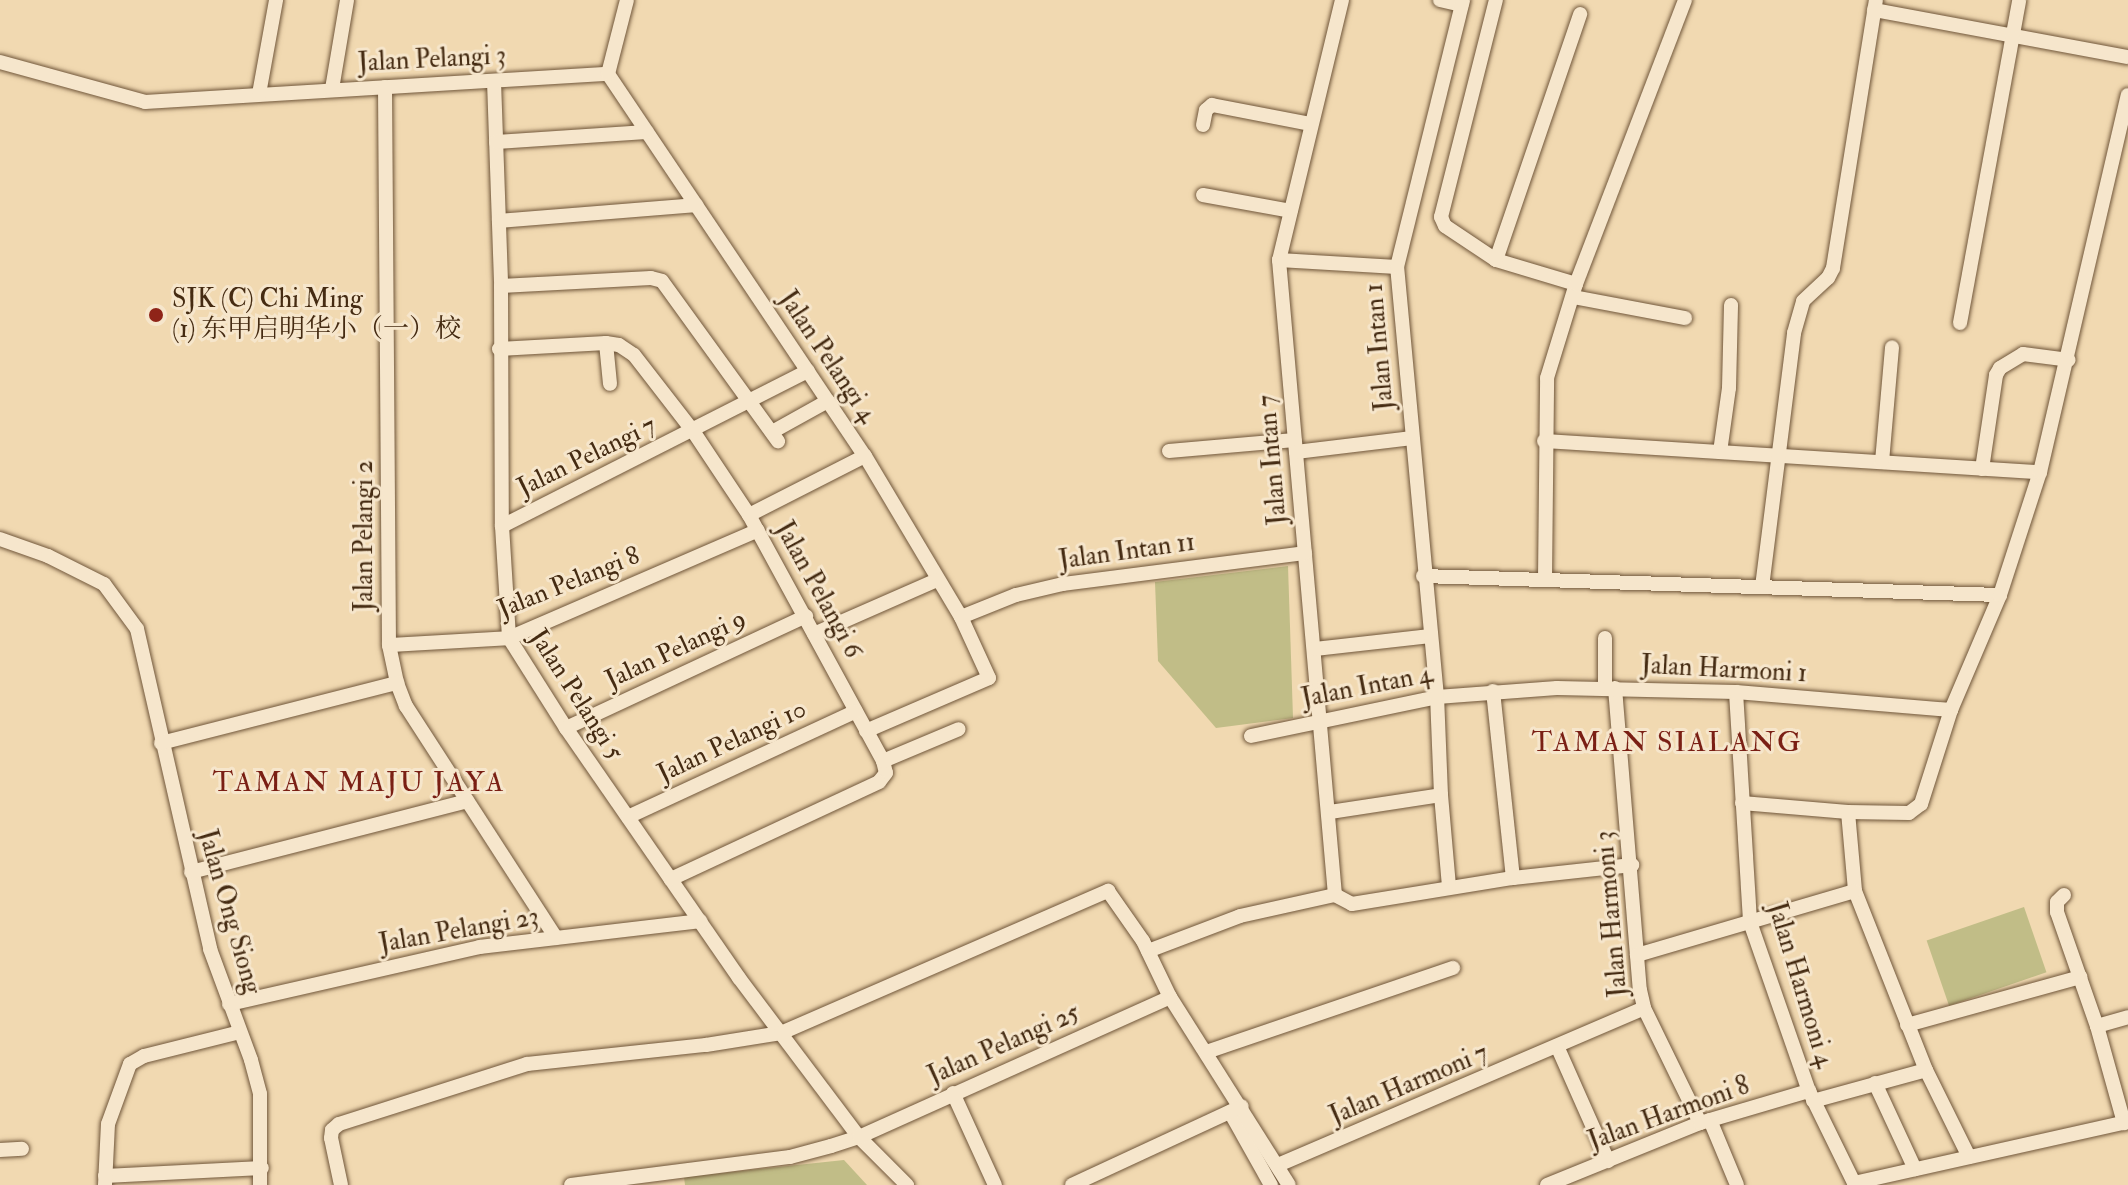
<!DOCTYPE html>
<html>
<head>
<meta charset="utf-8">
<style>
  body { margin:0 }
  #map { position:relative; width:2128px; height:1185px; overflow:hidden; background:#f1d9b1; font-family:"IM FELL Double Pica","Noto Serif SC",serif }
  div>[style] { position:absolute }
  .green>* { inset:0; background:#c1bd87; transform-origin:0 0 }
  .roads { filter:drop-shadow(0 0 2px #70563a) drop-shadow(0 0 2px #70563a) }
  .minor>* { height:14px; margin:-7px; padding:0 7px; transform-origin:7px; border-radius:7px; background:#f6e6cc }
  .dots>* { width:22px; height:22px; translate:-50% -50%; box-sizing:border-box; border:4px solid #f6e6cc; border-radius:50% }
  span { translate:-50% -50%; white-space:nowrap; text-align:center; line-height:1.15; -webkit-text-stroke:6px #f6e6cc; paint-order:stroke }
  .street-label { font-size:26px; color:#452b12 }
  .poi-label { font-size:26px; color:#452b12 }
  .left { translate:0 -50%; text-align:left }
  .neighbourhood-label { font-size:28px; color:#7a1f14; letter-spacing:2px }
</style>
</head>
<body>
<div id="map">
  <div class="green">
    <i style="clip-path:polygon(1288px 566px,1293px 718px,1216px 728px,1158px 661px,1155px 582px)"></i>
    <i style="left:2024px;top:907px;width:69px;height:103px;rotate:71deg"></i>
    <i style="clip-path:polygon(844px 1160px,867px 1185px,685px 1185px,684px 1177px)"></i>
  </div>
  <div class="roads">
    <div class="minor">
      <i style="left:1342px;top:0;width:268px;rotate:103.6deg"></i>
      <i style="left:1279px;top:260px;width:637px;rotate:84.96deg"></i>
      <i style="left:1335px;top:895px;width:19px;rotate:28deg"></i>
      <i style="left:1352px;top:904px;width:163px;rotate:-9.2deg"></i>
      <i style="left:1513px;top:878px;width:120px;rotate:-6.2deg"></i>
      <i style="left:1440px;top:0;width:22px;rotate:13deg"></i>
      <i style="left:1874px;top:10px;width:258px;rotate:10.5deg"></i>
      <i style="left:0;top:62px;width:150px;rotate:15.4deg"></i>
      <i style="left:145px;top:102px;width:464px;rotate:-3.5deg"></i>
      <i style="left:608px;top:74px;width:460px;rotate:56.1deg"></i>
      <i style="left:865px;top:456px;width:187px;rotate:59.2deg"></i>
      <i style="left:961px;top:617px;width:67px;rotate:65.3deg"></i>
      <i style="left:989px;top:678px;width:134px;rotate:156.7deg"></i>
      <i style="left:608px;top:74px;width:76px;rotate:-75.6deg"></i>
      <i style="left:494px;top:81px;width:205px;rotate:88deg"></i>
      <i style="left:501px;top:286px;width:240px;rotate:89.8deg"></i>
      <i style="left:502px;top:526px;width:112px;rotate:86.4deg"></i>
      <i style="left:509px;top:638px;width:107px;rotate:57.7deg"></i>
      <i style="left:566px;top:728px;width:304px;rotate:55.3deg"></i>
      <i style="left:739px;top:978px;width:199px;rotate:53deg"></i>
      <i style="left:859px;top:1137px;width:68px;rotate:45deg"></i>
      <i style="left:385px;top:87px;width:558px;rotate:89.59deg"></i>
      <i style="left:389px;top:645px;width:39px;rotate:78deg"></i>
      <i style="left:397px;top:683px;width:25px;rotate:69deg"></i>
      <i style="left:406px;top:706px;width:276px;rotate:57.1deg"></i>
      <i style="left:332px;top:89px;width:90px;rotate:-80.4deg"></i>
      <i style="left:259px;top:94px;width:96px;rotate:-79.7deg"></i>
      <i style="left:1203px;top:125px;width:15px;rotate:-79deg"></i>
      <i style="left:1206px;top:110px;width:8px;rotate:-40deg"></i>
      <i style="left:1212px;top:105px;width:101px;rotate:10.9deg"></i>
      <i style="left:496px;top:142px;width:151px;rotate:-3.8deg"></i>
      <i style="left:1203px;top:195px;width:89px;rotate:10.3deg"></i>
      <i style="left:499px;top:221px;width:198px;rotate:-4.6deg"></i>
      <i style="left:1279px;top:260px;width:118px;rotate:3.4deg"></i>
      <i style="left:1496px;top:260px;width:61px;rotate:-146.3deg"></i>
      <i style="left:1445px;top:226px;width:10px;rotate:-114deg"></i>
      <i style="left:1441px;top:217px;width:224px;rotate:-75.8deg"></i>
      <i style="left:1576px;top:284px;width:84px;rotate:-163.3deg"></i>
      <i style="left:1496px;top:260px;width:260px;rotate:-71.1deg"></i>
      <i style="left:501px;top:286px;width:150px;rotate:-3.1deg"></i>
      <i style="left:651px;top:278px;width:11px;rotate:15deg"></i>
      <i style="left:662px;top:281px;width:198px;rotate:54.1deg"></i>
      <i style="left:1573px;top:297px;width:114px;rotate:10.6deg"></i>
      <i style="left:1960px;top:323px;width:328px;rotate:-79.6deg"></i>
      <i style="left:606px;top:343px;width:41px;rotate:84.4deg"></i>
      <i style="left:499px;top:349px;width:107px;rotate:-3.2deg"></i>
      <i style="left:606px;top:343px;width:13px;rotate:9deg"></i>
      <i style="left:619px;top:345px;width:18px;rotate:34deg"></i>
      <i style="left:634px;top:355px;width:96px;rotate:52.2deg"></i>
      <i style="left:693px;top:431px;width:101px;rotate:56.3deg"></i>
      <i style="left:749px;top:515px;width:280px;rotate:61.4deg"></i>
      <i style="left:883px;top:761px;width:12px;rotate:76deg"></i>
      <i style="left:886px;top:773px;width:11px;rotate:128deg"></i>
      <i style="left:879px;top:782px;width:230px;rotate:155deg"></i>
      <i style="left:772px;top:432px;width:64px;rotate:-29deg"></i>
      <i style="left:1544px;top:441px;width:497px;rotate:3.6deg"></i>
      <i style="left:1169px;top:451px;width:126px;rotate:-5deg"></i>
      <i style="left:1296px;top:452px;width:117px;rotate:-6.9deg"></i>
      <i style="left:1720px;top:452px;width:65px;rotate:-82deg"></i>
      <i style="left:1729px;top:388px;width:83px;rotate:-88.6deg"></i>
      <i style="left:1882px;top:462px;width:115px;rotate:-85deg"></i>
      <i style="left:1982px;top:469px;width:95px;rotate:-81.5deg"></i>
      <i style="left:1996px;top:375px;width:8px;rotate:-60deg"></i>
      <i style="left:2000px;top:368px;width:27px;rotate:-31deg"></i>
      <i style="left:2023px;top:354px;width:46px;rotate:7.4deg"></i>
      <i style="left:749px;top:515px;width:130px;rotate:-27deg"></i>
      <i style="left:502px;top:526px;width:343px;rotate:-26.9deg"></i>
      <i style="left:0;top:539px;width:51px;rotate:19.5deg"></i>
      <i style="left:48px;top:556px;width:63px;rotate:26.6deg"></i>
      <i style="left:104px;top:584px;width:56px;rotate:53.7deg"></i>
      <i style="left:137px;top:629px;width:328px;rotate:77.1deg"></i>
      <i style="left:210px;top:949px;width:118px;rotate:69.7deg"></i>
      <i style="left:251px;top:1060px;width:35px;rotate:75deg"></i>
      <i style="left:260px;top:1094px;width:91px;rotate:90deg"></i>
      <i style="left:1423px;top:576px;width:577px;rotate:1.89deg"></i>
      <i style="left:1545px;top:580px;width:202px;rotate:-89.4deg"></i>
      <i style="left:1547px;top:378px;width:98px;rotate:-72.9deg"></i>
      <i style="left:1576px;top:284px;width:304px;rotate:-69deg"></i>
      <i style="left:1762px;top:587px;width:256px;rotate:-82.8deg"></i>
      <i style="left:1794px;top:333px;width:33px;rotate:-74deg"></i>
      <i style="left:1803px;top:301px;width:34px;rotate:-43deg"></i>
      <i style="left:1828px;top:278px;width:11px;rotate:-63deg"></i>
      <i style="left:1833px;top:268px;width:271px;rotate:-80.9deg"></i>
      <i style="left:961px;top:617px;width:59px;rotate:-21.8deg"></i>
      <i style="left:1016px;top:595px;width:48px;rotate:-13.2deg"></i>
      <i style="left:1063px;top:584px;width:244px;rotate:-7.3deg"></i>
      <i style="left:814px;top:634px;width:134px;rotate:-23.7deg"></i>
      <i style="left:389px;top:645px;width:120px;rotate:-3.3deg"></i>
      <i style="left:509px;top:638px;width:271px;rotate:-23.4deg"></i>
      <i style="left:1315px;top:649px;width:116px;rotate:-6.4deg"></i>
      <i style="left:1605px;top:688px;width:50px;rotate:-90deg"></i>
      <i style="left:1615px;top:688px;width:303px;rotate:85.3deg"></i>
      <i style="left:1640px;top:990px;width:18px;rotate:77deg"></i>
      <i style="left:1644px;top:1008px;width:128px;rotate:64deg"></i>
      <i style="left:1493px;top:691px;width:188px;rotate:83.9deg"></i>
      <i style="left:1736px;top:692px;width:230px;rotate:86.5deg"></i>
      <i style="left:1750px;top:922px;width:179px;rotate:70.8deg"></i>
      <i style="left:1809px;top:1091px;width:105px;rotate:63.9deg"></i>
      <i style="left:566px;top:728px;width:265px;rotate:-25deg"></i>
      <i style="left:1251px;top:736px;width:190px;rotate:-11.8deg"></i>
      <i style="left:1437px;top:697px;width:120px;rotate:-4.3deg"></i>
      <i style="left:1557px;top:688px;width:179px;rotate:1.3deg"></i>
      <i style="left:1736px;top:692px;width:216px;rotate:4.8deg"></i>
      <i style="left:161px;top:743px;width:244px;rotate:-14.3deg"></i>
      <i style="left:883px;top:761px;width:82px;rotate:-22.8deg"></i>
      <i style="left:1441px;top:795px;width:98px;rotate:-92.3deg"></i>
      <i style="left:1437px;top:697px;width:432px;rotate:-95.3deg"></i>
      <i style="left:1397px;top:267px;width:275px;rotate:-76.1deg"></i>
      <i style="left:1742px;top:803px;width:106px;rotate:4.9deg"></i>
      <i style="left:1848px;top:812px;width:61px;rotate:0.9deg"></i>
      <i style="left:1909px;top:813px;width:15px;rotate:-37deg"></i>
      <i style="left:1921px;top:804px;width:99px;rotate:-72.3deg"></i>
      <i style="left:1951px;top:710px;width:125px;rotate:-66.9deg"></i>
      <i style="left:2000px;top:595px;width:129px;rotate:-72deg"></i>
      <i style="left:2040px;top:472px;width:387px;rotate:-76.9deg"></i>
      <i style="left:1330px;top:812px;width:112px;rotate:-8.7deg"></i>
      <i style="left:1441px;top:795px;width:92px;rotate:85deg"></i>
      <i style="left:1848px;top:812px;width:79px;rotate:84.9deg"></i>
      <i style="left:1855px;top:891px;width:193px;rotate:68.4deg"></i>
      <i style="left:1926px;top:1070px;width:97px;rotate:63.7deg"></i>
      <i style="left:628px;top:817px;width:251px;rotate:-24.9deg"></i>
      <i style="left:191px;top:872px;width:285px;rotate:-14.4deg"></i>
      <i style="left:2064px;top:895px;width:10px;rotate:135deg"></i>
      <i style="left:2057px;top:902px;width:10px;rotate:90deg"></i>
      <i style="left:2057px;top:912px;width:121px;rotate:70.7deg"></i>
      <i style="left:2097px;top:1026px;width:101px;rotate:74.4deg"></i>
      <i style="left:1148px;top:951px;width:98px;rotate:-20.8deg"></i>
      <i style="left:1240px;top:916px;width:97px;rotate:-12.5deg"></i>
      <i style="left:1637px;top:955px;width:227px;rotate:-16.4deg"></i>
      <i style="left:229px;top:1004px;width:257px;rotate:-12.8deg"></i>
      <i style="left:480px;top:947px;width:222px;rotate:-6.7deg"></i>
      <i style="left:1907px;top:1025px;width:180px;rotate:-15.5deg"></i>
      <i style="left:2097px;top:1026px;width:32px;rotate:-16deg"></i>
      <i style="left:1557px;top:1046px;width:126px;rotate:66.1deg"></i>
      <i style="left:1206px;top:1052px;width:261px;rotate:-18.8deg"></i>
      <i style="left:1875px;top:1083px;width:95px;rotate:65.1deg"></i>
      <i style="left:953px;top:1093px;width:101px;rotate:65.5deg"></i>
      <i style="left:1813px;top:1101px;width:117px;rotate:-15.3deg"></i>
      <i style="left:1230px;top:1112px;width:84px;rotate:60.7deg"></i>
      <i style="left:1710px;top:1120px;width:70px;rotate:67.4deg"></i>
      <i style="left:0;top:1150px;width:22px;rotate:-3deg"></i>
      <i style="left:1278px;top:1165px;width:398px;rotate:-23.2deg"></i>
      <i style="left:105px;top:1176px;width:157px;rotate:-2.9deg"></i>
      <i style="left:1854px;top:1183px;width:281px;rotate:-12.6deg"></i>
      <i style="left:105px;top:1185px;width:61px;rotate:-87.2deg"></i>
      <i style="left:108px;top:1124px;width:64px;rotate:-69.9deg"></i>
      <i style="left:130px;top:1064px;width:16px;rotate:-30deg"></i>
      <i style="left:144px;top:1056px;width:99px;rotate:-14deg"></i>
      <i style="left:341px;top:1185px;width:48px;rotate:-102deg"></i>
      <i style="left:331px;top:1138px;width:8px;rotate:-83deg"></i>
      <i style="left:332px;top:1130px;width:9px;rotate:-41deg"></i>
      <i style="left:339px;top:1124px;width:197px;rotate:-17.7deg"></i>
      <i style="left:527px;top:1064px;width:180px;rotate:-6.1deg"></i>
      <i style="left:706px;top:1045px;width:76px;rotate:-9.1deg"></i>
      <i style="left:781px;top:1033px;width:357px;rotate:-23.5deg"></i>
      <i style="left:1108px;top:891px;width:61px;rotate:55deg"></i>
      <i style="left:1143px;top:941px;width:62px;rotate:64.3deg"></i>
      <i style="left:1170px;top:997px;width:222px;rotate:57.7deg"></i>
      <i style="left:571px;top:1185px;width:221px;rotate:-7.3deg"></i>
      <i style="left:790px;top:1157px;width:42px;rotate:-15deg"></i>
      <i style="left:831px;top:1146px;width:29px;rotate:-18deg"></i>
      <i style="left:859px;top:1137px;width:341px;rotate:-24.2deg"></i>
      <i style="left:1072px;top:1185px;width:187px;rotate:-24.9deg"></i>
      <i style="left:1547px;top:1185px;width:165px;rotate:-22.1deg"></i>
      <i style="left:1700px;top:1123px;width:114px;rotate:-16.4deg"></i>
    </div>
  </div>
  <div class="dots">
    <i style="left:156px;top:315px;background:#8f2418"></i>
  </div>
  <div class="street-label">
    <span style="left:432px;top:60px;rotate:-3deg">Jalan Pelangi 3</span>
    <span style="left:1380px;top:347px;rotate:-95deg">Jalan Intan 1</span>
    <span style="left:827px;top:357px;rotate:56deg">Jalan Pelangi 4</span>
    <span style="left:587px;top:457px;rotate:-26deg">Jalan Pelangi 7</span>
    <span style="left:1273px;top:460px;rotate:-95deg">Jalan Intan 7</span>
    <span style="left:365px;top:536px;rotate:-90deg">Jalan Pelangi 2</span>
    <span style="left:1127px;top:552px;rotate:-8deg">Jalan Intan 11</span>
    <span style="left:569px;top:583px;rotate:-22deg">Jalan Pelangi 8</span>
    <span style="left:818px;top:590px;rotate:61deg">Jalan Pelangi 6</span>
    <span style="left:676px;top:650px;rotate:-25deg">Jalan Pelangi 9</span>
    <span style="left:1724px;top:670px;rotate:3deg">Jalan Harmoni 1</span>
    <span style="left:1367px;top:687px;rotate:-11deg">Jalan Intan 4</span>
    <span style="left:576px;top:695px;rotate:57deg">Jalan Pelangi 5</span>
    <span style="left:732px;top:742px;rotate:-25deg">Jalan Pelangi 10</span>
    <span style="left:229px;top:912px;rotate:74deg">Jalan Ong Siong</span>
    <span style="left:1612px;top:914px;rotate:-95deg">Jalan Harmoni 3</span>
    <span style="left:459px;top:931px;rotate:-10deg">Jalan Pelangi 23</span>
    <span style="left:1800px;top:985px;rotate:73deg">Jalan Harmoni 4</span>
    <span style="left:1004px;top:1045px;rotate:-24deg">Jalan Pelangi 25</span>
    <span style="left:1409px;top:1085px;rotate:-23deg">Jalan Harmoni 7</span>
    <span style="left:1669px;top:1114px;rotate:-20deg">Jalan Harmoni 8</span>
  </div>
  <div class="poi-label">
    <span class="left" style="left:172px;top:315px">SJK (C) Chi Ming<br>(1) 东甲启明华小（一）校</span>
  </div>
  <div class="neighbourhood-label">
    <span style="left:1667px;top:743px">TAMAN SIALANG</span>
    <span style="left:359px;top:783px">TAMAN MAJU JAYA</span>
  </div>
</div>
</body>
</html>
